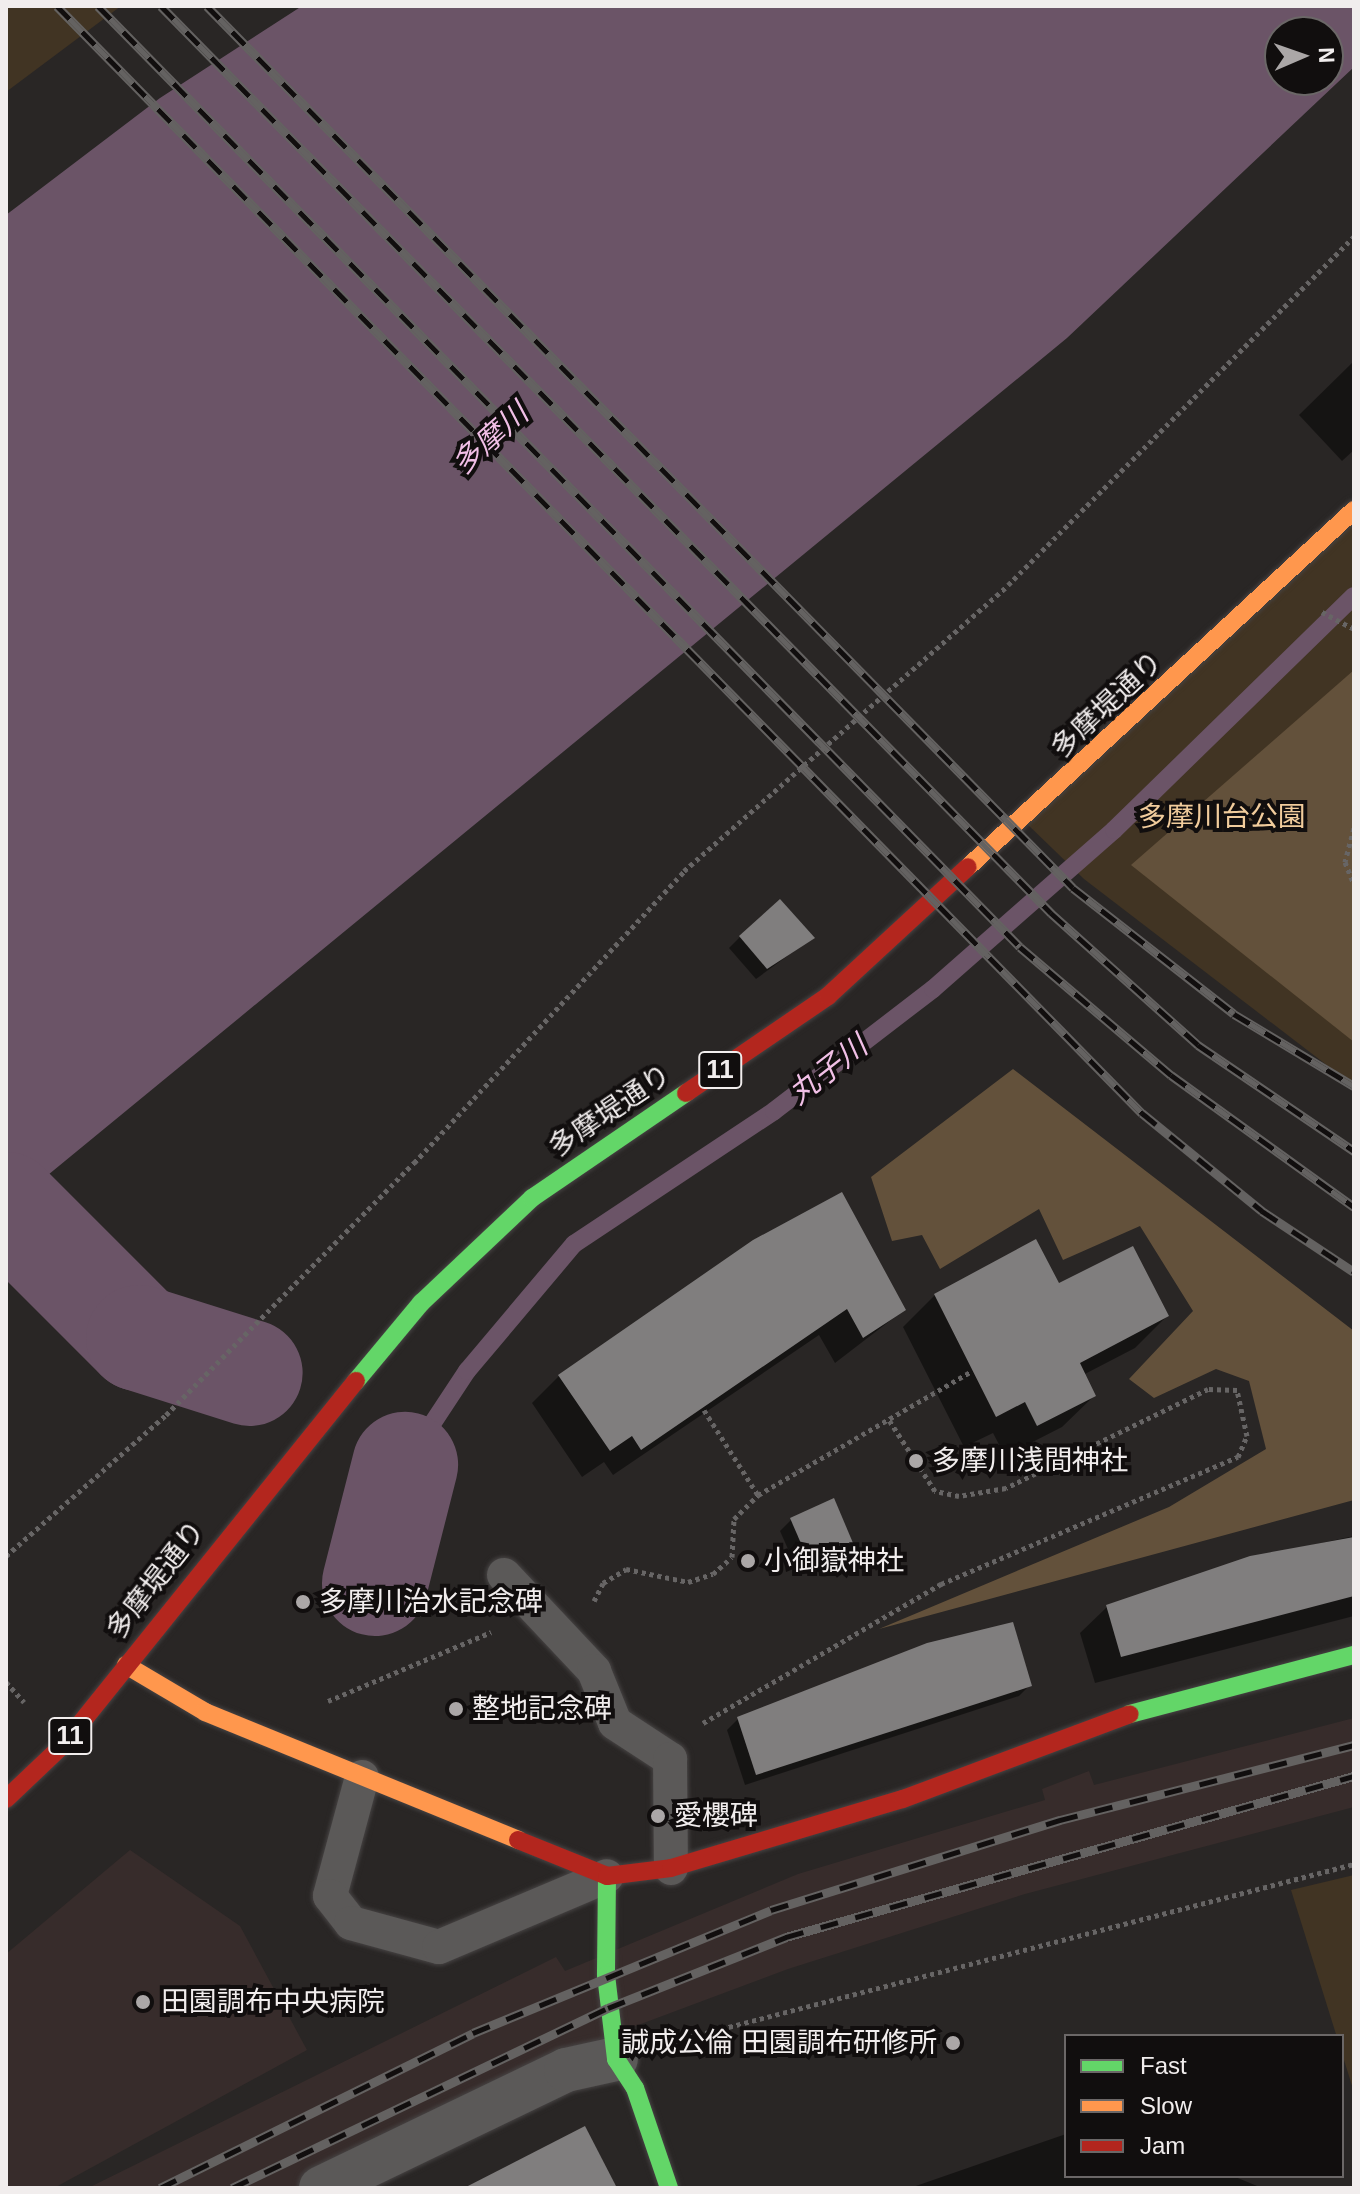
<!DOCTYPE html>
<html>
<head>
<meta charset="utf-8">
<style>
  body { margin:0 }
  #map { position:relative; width:1360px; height:2194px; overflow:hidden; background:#292625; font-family:Arial,"Noto Sans JP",sans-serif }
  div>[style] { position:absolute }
  .built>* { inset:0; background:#372c2b }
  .green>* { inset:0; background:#413423 }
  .forest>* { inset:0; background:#63513b }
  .water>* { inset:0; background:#6b5467 }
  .shadow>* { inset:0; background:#0007 }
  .stream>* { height:18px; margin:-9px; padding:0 9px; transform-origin:9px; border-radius:9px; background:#6b5467 }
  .river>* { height:106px; margin:-53px; padding:0 53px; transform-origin:53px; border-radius:53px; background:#6b5467 }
  .building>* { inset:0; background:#807e7e }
  .path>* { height:5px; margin-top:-2.5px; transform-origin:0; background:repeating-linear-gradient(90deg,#676565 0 4px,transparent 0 8px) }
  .roads { filter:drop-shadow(0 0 2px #464343) drop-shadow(0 0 2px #464343) }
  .lane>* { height:34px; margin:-17px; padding:0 17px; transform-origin:17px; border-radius:17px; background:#5b5958 }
  .street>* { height:44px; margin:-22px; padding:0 22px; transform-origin:22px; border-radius:22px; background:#5b5958 }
  .fast>* { height:18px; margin:-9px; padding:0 9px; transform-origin:9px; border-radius:9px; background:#63d668 }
  .slow>* { height:18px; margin:-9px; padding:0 9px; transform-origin:9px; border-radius:9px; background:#ff974d }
  .jam>* { height:18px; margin:-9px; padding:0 9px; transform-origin:9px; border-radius:9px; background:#b3261e }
  .rail>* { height:9px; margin-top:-4.5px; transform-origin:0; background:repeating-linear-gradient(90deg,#110e0e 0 18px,#646261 0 36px); box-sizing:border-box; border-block:2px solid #646261 }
  .dots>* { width:22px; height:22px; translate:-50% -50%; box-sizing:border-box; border:4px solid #110e0e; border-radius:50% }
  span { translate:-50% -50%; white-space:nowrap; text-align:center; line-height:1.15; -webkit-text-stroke:8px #110e0e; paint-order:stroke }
  .shield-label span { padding:2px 6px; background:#110e0e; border:2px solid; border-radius:6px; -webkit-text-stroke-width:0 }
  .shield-label { font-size:26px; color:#f1eded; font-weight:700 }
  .street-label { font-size:28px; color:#f1eded }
  .park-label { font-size:28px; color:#f1cc9c }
  .poi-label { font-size:28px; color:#f1eded }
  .left { translate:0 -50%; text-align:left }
  .right { translate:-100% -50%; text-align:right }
  .water-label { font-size:30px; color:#f1bfe6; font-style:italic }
  .frame { position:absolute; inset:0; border:8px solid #f1eded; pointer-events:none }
  .legend { position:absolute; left:1064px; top:2034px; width:280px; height:144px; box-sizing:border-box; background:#110e0e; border:2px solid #6b6767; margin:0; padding:10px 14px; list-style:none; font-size:24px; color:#f1eded }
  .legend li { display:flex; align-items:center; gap:16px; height:40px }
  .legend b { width:40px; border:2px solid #6b6767 }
  .north { position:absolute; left:1264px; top:16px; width:80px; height:80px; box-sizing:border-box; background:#110e0e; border:2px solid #6b6767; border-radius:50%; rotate:88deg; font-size:22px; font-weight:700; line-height:32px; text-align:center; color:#f1eded }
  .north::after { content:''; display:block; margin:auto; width:28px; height:36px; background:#aba7a7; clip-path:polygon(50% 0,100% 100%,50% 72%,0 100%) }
</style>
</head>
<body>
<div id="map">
  <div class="built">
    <i style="clip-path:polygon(1354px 1718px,1354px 1807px,1025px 1894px,788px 1969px,566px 2052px,297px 2188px,88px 2188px,556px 1957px,565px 1971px,798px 1874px,1045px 1800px,1042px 1789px,1089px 1771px,1094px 1785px)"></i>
    <i style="clip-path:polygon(130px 1850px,240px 1926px,307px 2050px,54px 2188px,6px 2188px,6px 1954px)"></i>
  </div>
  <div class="green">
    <i style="clip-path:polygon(6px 6px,121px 6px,6px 92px)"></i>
    <i style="clip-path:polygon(1354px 510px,1354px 1086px,1084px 879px,1024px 821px)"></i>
    <i style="clip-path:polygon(1354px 1875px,1354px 2092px,1291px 1890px)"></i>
  </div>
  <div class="forest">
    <i style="clip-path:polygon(1354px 670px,1354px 1042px,1131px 865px)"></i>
    <i style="clip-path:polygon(1013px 1069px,1354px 1331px,1354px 1500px,879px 1629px,1169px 1507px,1266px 1449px,1249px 1381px,1216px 1369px,1154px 1398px,1129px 1379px,1193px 1311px,1140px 1226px,1063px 1260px,1039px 1209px,940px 1269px,922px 1235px,892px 1241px,871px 1177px)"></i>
  </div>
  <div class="water">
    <i style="clip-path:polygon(evenodd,302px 6px,1354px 6px,1354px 67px,1067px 338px,9px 1207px,6px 1285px,6px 215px,160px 98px,302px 6px,1280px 32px,1328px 32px,1328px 80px,1280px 80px,1280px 32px)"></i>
  </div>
  <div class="shadow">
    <i style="clip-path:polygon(1354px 361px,1354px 450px,1342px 461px,1299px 415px)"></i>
    <i style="clip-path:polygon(740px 937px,812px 938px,756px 979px,729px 948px)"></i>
    <i style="clip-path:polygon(754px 1242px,904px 1310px,835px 1363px,819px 1335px,613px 1475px,604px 1462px,582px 1477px,532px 1403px,559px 1376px)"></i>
    <i style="clip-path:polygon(935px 1295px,1167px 1316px,1135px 1348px,1083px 1375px,1094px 1396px,1062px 1427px,1005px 1456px,993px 1433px,964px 1447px,903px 1327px)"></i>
    <i style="clip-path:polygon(791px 1520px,851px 1543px,840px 1554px,795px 1565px,780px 1531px)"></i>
    <i style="clip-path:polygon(1354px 1536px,1354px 1616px,1095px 1683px,1080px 1633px,1107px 1607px,1251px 1558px)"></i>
    <i style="clip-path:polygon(1030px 1685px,1019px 1696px,745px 1785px,727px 1730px,738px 1719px)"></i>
    <i style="clip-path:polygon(1066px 2134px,1066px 2176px,1233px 2176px,1262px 2188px,910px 2188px)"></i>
  </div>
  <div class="stream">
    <i style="left:382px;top:1460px;width:24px;rotate:12deg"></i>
    <i style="left:405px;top:1465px;width:113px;rotate:-56.6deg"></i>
    <i style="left:467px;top:1371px;width:166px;rotate:-49.9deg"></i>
    <i style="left:574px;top:1244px;width:240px;rotate:-33.6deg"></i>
    <i style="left:774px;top:1111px;width:200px;rotate:-37.5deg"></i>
    <i style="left:933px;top:989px;width:241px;rotate:-41.3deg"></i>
    <i style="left:1114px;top:830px;width:335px;rotate:-44.3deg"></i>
  </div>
  <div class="river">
    <i style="left:6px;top:1205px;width:188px;rotate:45deg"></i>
    <i style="left:139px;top:1338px;width:116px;rotate:17.5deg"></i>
    <i style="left:375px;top:1583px;width:122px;rotate:-75.7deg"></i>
  </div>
  <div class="building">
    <i style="clip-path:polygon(780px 899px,815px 938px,767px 969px,739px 936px)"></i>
    <i style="clip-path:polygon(842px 1192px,906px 1310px,863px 1338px,847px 1309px,641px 1450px,632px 1436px,610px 1451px,558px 1375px,753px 1240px)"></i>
    <i style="clip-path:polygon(1036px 1239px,1059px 1283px,1133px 1246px,1169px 1316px,1080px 1363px,1096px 1396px,1037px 1426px,1025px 1402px,996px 1417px,934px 1294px)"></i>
    <i style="clip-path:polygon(834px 1498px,853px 1543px,806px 1555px,790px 1518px)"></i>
    <i style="clip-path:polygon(1354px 1537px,1354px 1596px,1121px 1657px,1106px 1605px,1250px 1556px)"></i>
    <i style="clip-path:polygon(1013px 1622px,1032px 1686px,756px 1775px,737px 1717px,927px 1643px)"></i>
    <i style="clip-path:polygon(585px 2126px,617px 2188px,464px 2188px)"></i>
  </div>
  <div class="path">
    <i style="left:1322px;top:612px;width:36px;rotate:28deg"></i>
    <i style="left:1354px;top:828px;width:35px;rotate:105deg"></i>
    <i style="left:1345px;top:862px;width:24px;rotate:68deg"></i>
    <i style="left:704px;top:1410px;width:101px;rotate:57.6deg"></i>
    <i style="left:6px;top:1556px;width:213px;rotate:-41.4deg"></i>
    <i style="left:166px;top:1415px;width:354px;rotate:-45.5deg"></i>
    <i style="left:414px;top:1163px;width:398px;rotate:-47.2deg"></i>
    <i style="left:684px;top:871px;width:432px;rotate:-41.4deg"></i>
    <i style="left:1008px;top:585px;width:491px;rotate:-45.2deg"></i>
    <i style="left:594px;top:1601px;width:20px;rotate:-63deg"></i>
    <i style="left:603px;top:1583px;width:27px;rotate:-31deg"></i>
    <i style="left:626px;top:1569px;width:63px;rotate:11.8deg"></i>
    <i style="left:688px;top:1582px;width:26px;rotate:-18deg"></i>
    <i style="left:713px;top:1574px;width:25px;rotate:-42deg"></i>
    <i style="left:732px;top:1557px;width:38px;rotate:-87deg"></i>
    <i style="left:734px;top:1519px;width:34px;rotate:-45deg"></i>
    <i style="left:758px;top:1495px;width:247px;rotate:-30.1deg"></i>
    <i style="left:6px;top:1682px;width:27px;rotate:48deg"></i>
    <i style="left:328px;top:1701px;width:177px;rotate:-22.9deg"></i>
    <i style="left:703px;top:1723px;width:276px;rotate:-30.3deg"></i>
    <i style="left:941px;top:1584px;width:323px;rotate:-23.2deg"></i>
    <i style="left:1238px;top:1457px;width:23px;rotate:-67deg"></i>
    <i style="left:1247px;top:1436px;width:47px;rotate:-102.3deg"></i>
    <i style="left:1237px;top:1390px;width:29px;rotate:-178deg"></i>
    <i style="left:1208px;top:1389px;width:225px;rotate:153.9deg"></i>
    <i style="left:1006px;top:1488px;width:48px;rotate:170.3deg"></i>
    <i style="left:959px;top:1496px;width:25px;rotate:-168deg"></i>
    <i style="left:935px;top:1491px;width:85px;rotate:-122.9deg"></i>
    <i style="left:667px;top:2043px;width:710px;rotate:-14.6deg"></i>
  </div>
  <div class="roads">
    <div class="lane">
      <i style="left:504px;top:1575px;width:132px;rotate:46.8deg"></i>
      <i style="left:594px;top:1671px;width:56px;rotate:68deg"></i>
      <i style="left:615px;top:1723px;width:66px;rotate:33.2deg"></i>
      <i style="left:670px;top:1759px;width:109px;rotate:89.5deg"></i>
      <i style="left:362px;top:1777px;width:123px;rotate:105.1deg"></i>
      <i style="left:330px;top:1896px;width:34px;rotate:52deg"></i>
      <i style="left:351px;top:1923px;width:91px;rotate:15.3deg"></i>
      <i style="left:439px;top:1947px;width:182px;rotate:-22.9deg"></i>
    </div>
    <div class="street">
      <i style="left:321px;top:2188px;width:272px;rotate:-25.7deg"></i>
      <i style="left:566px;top:2070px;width:51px;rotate:-12.4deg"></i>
    </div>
    <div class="fast">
      <i style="left:356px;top:1381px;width:102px;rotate:-50.2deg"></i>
      <i style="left:421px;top:1303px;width:153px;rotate:-43.4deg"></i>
      <i style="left:532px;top:1198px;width:186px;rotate:-34.3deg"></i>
      <i style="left:1130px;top:1714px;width:232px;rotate:-14.8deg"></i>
      <i style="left:607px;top:1876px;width:99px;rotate:90.6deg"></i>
      <i style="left:606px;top:1975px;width:85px;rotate:83.2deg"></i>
      <i style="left:616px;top:2059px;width:35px;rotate:57deg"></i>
      <i style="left:635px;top:2088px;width:106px;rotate:71.2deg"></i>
    </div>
    <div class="slow">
      <i style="left:968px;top:867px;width:526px;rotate:-42.76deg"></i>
      <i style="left:126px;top:1665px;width:92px;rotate:30.7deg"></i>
      <i style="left:205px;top:1712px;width:338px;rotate:22.2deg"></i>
    </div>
    <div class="jam">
      <i style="left:686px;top:1093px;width:172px;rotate:-34.3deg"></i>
      <i style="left:828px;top:996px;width:190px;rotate:-42.7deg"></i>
      <i style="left:6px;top:1799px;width:80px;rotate:-43.5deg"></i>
      <i style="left:64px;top:1744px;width:466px;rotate:-51.2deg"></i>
      <i style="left:518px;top:1840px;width:96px;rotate:22deg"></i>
      <i style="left:607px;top:1876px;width:64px;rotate:-7.1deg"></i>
      <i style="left:671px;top:1868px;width:242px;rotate:-16.6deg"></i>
      <i style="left:903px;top:1799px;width:242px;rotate:-20.5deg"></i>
    </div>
  </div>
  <div class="rail">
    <i style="left:57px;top:6px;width:1550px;rotate:45.58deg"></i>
    <i style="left:1142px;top:1113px;width:155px;rotate:39.2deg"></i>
    <i style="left:1262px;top:1211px;width:110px;rotate:33.5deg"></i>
    <i style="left:98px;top:6px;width:1317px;rotate:45.58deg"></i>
    <i style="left:1020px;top:947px;width:198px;rotate:40.3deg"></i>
    <i style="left:1171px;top:1075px;width:226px;rotate:35.8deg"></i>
    <i style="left:161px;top:6px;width:1271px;rotate:45.54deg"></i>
    <i style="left:1051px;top:913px;width:198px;rotate:41.9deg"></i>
    <i style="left:1198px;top:1045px;width:189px;rotate:34.2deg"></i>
    <i style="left:207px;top:6px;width:1236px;rotate:45.52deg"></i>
    <i style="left:1073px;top:888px;width:204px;rotate:38deg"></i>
    <i style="left:1234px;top:1014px;width:140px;rotate:31deg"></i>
    <i style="left:160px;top:2188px;width:349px;rotate:-26.3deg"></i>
    <i style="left:473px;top:2033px;width:322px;rotate:-22.4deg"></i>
    <i style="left:771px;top:1910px;width:303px;rotate:-17.3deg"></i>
    <i style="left:1060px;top:1820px;width:303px;rotate:-14.3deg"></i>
    <i style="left:232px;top:2188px;width:417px;rotate:-25.6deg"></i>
    <i style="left:608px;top:2008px;width:192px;rotate:-21.7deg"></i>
    <i style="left:786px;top:1937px;width:590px;rotate:-15.83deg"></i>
  </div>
  <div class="dots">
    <i style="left:916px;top:1461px;background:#aba7a7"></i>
    <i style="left:748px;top:1561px;background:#aba7a7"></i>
    <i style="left:303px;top:1602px;background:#aba7a7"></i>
    <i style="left:456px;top:1709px;background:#aba7a7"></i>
    <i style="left:658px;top:1816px;background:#aba7a7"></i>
    <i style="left:143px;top:2002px;background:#aba7a7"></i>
    <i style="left:953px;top:2043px;background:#aba7a7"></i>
  </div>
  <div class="shield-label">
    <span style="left:720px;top:1070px">11</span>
    <span style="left:70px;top:1736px">11</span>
  </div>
  <div class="street-label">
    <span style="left:1107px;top:705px;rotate:-43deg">多摩堤通り</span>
    <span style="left:610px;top:1111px;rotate:-34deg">多摩堤通り</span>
    <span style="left:156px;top:1580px;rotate:-52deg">多摩堤通り</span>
  </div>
  <div class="park-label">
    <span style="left:1222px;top:817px">多摩川台公園</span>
  </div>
  <div class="poi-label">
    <span class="left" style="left:932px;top:1461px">多摩川浅間神社</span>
    <span class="left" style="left:764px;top:1561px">小御嶽神社</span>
    <span class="left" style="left:319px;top:1602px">多摩川治水記念碑</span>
    <span class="left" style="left:472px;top:1709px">整地記念碑</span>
    <span class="left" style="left:674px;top:1816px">愛櫻碑</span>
    <span class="left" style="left:161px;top:2002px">田園調布中央病院</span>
    <span class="right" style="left:937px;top:2043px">誠成公倫 田園調布研修所</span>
  </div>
  <div class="water-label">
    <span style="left:490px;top:439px;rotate:-42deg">多摩川</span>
    <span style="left:828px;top:1070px;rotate:-38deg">丸子川</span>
  </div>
  <div class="frame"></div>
  <ul class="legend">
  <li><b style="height:10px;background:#63d668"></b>Fast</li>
  <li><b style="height:10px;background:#ff974d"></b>Slow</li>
  <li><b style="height:10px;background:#b3261e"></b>Jam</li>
  </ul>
  <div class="north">N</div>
</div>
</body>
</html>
